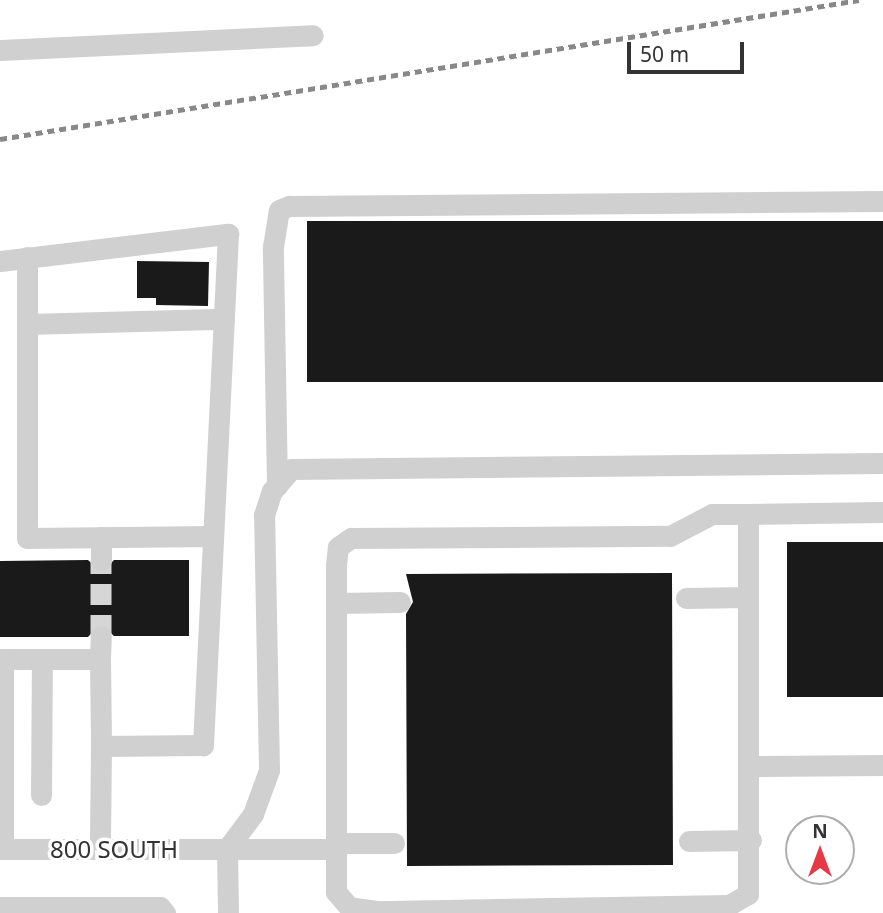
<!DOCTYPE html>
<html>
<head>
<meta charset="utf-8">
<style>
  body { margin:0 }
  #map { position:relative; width:883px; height:913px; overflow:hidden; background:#fff; font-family:"Noto Sans",sans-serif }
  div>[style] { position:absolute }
  .building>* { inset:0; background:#1a1a1a; transform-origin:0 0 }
  .minor-tunnel>* { height:21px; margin-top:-10.5px; transform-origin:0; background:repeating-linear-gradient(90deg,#d6d6d6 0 21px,transparent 0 31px) }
  .minor>* { height:21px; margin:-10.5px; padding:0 10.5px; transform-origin:10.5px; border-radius:10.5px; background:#d0d0d0 }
  .rail>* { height:4.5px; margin-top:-2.25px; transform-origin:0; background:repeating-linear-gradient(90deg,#888 0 7px,transparent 0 12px) }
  span { translate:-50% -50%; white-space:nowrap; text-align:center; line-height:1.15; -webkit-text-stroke:7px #fff; paint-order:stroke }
  .street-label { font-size:24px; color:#333 }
  .north { position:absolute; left:785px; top:815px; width:70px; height:70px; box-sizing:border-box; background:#fff; border:2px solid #adadad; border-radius:50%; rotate:0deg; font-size:19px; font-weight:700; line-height:28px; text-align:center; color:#333 }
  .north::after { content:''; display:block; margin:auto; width:24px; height:32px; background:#e63946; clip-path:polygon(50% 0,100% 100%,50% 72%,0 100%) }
  .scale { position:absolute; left:627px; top:42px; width:117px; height:32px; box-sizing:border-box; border:4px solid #333; border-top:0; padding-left:9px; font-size:21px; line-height:24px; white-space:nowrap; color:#333; -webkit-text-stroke:5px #fff; paint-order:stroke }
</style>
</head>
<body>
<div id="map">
  <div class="building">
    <i style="left:883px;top:221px;width:161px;height:576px;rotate:90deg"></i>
    <i style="clip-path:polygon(137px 261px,209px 262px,208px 306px,156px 305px,156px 298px,137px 298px)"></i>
    <i style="left:883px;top:542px;width:155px;height:96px;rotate:90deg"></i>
    <i style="clip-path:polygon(88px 560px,102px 573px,114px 560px,189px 560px,189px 636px,114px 636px,101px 623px,88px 637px,0 637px,0 561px)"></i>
    <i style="clip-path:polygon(672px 573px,673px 865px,407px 866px,406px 614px,413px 602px,406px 574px)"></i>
  </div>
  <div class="minor-tunnel">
    <i style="left:101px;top:636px;width:76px;rotate:-90deg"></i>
  </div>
  <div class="minor">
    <i style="left:0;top:50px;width:313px;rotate:-2.7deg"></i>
    <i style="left:27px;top:257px;width:281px;rotate:90deg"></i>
    <i style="left:27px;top:538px;width:186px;rotate:-0.6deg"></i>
    <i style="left:0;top:261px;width:230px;rotate:-6.8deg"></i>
    <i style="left:228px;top:234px;width:512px;rotate:92.8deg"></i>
    <i style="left:203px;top:745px;width:102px;rotate:179.4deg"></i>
    <i style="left:101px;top:746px;width:103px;rotate:90.6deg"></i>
    <i style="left:27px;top:324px;width:197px;rotate:-1.5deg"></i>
    <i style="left:277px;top:486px;width:239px;rotate:-91deg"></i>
    <i style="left:273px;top:247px;width:37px;rotate:-81deg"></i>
    <i style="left:279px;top:210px;width:11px;rotate:-22deg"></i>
    <i style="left:289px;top:206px;width:594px;rotate:-0.48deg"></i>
    <i style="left:748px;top:514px;width:380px;rotate:90deg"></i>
    <i style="left:748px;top:894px;width:22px;rotate:150deg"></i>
    <i style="left:729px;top:905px;width:353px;rotate:179deg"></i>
    <i style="left:376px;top:911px;width:27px;rotate:-172deg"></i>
    <i style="left:349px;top:907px;width:20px;rotate:-131deg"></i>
    <i style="left:336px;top:892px;width:327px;rotate:-90deg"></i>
    <i style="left:336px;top:565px;width:18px;rotate:-84deg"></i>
    <i style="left:338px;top:547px;width:16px;rotate:-35deg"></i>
    <i style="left:351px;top:538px;width:319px;rotate:-0.4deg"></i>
    <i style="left:670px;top:536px;width:47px;rotate:-27.6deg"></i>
    <i style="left:712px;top:514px;width:36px"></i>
    <i style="left:748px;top:514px;width:135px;rotate:-0.8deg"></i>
    <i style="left:101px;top:537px;width:23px;rotate:90deg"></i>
    <i style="left:686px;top:598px;width:62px;rotate:-0.9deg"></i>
    <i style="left:336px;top:603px;width:64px;rotate:-0.9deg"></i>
    <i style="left:0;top:659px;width:100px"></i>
    <i style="left:100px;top:659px;width:87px;rotate:89.3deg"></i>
    <i style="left:3px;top:659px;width:190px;rotate:90deg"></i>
    <i style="left:100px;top:659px;width:23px;rotate:-88deg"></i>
    <i style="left:750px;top:766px;width:133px;rotate:-0.4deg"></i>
    <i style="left:41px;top:795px;width:136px;rotate:-89.6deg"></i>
    <i style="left:689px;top:841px;width:62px;rotate:-0.9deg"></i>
    <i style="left:336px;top:843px;width:58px"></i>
    <i style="left:0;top:849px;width:336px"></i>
    <i style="left:227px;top:849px;width:44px;rotate:-53.4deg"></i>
    <i style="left:253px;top:814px;width:47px;rotate:-70deg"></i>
    <i style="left:269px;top:770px;width:255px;rotate:-91.1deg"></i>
    <i style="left:264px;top:515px;width:25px;rotate:-72deg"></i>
    <i style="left:272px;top:491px;width:29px;rotate:-49deg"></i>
    <i style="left:291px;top:469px;width:592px;rotate:-0.58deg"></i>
    <i style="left:227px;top:849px;width:64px;rotate:89.1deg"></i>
    <i style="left:0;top:907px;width:160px"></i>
    <i style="left:160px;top:907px;width:8px;rotate:50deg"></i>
  </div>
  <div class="rail">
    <i style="left:0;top:139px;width:870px;rotate:-9.19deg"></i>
  </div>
  <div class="street-label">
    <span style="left:114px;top:849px">800 SOUTH</span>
  </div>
  <div class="north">N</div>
  <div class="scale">50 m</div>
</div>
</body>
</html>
